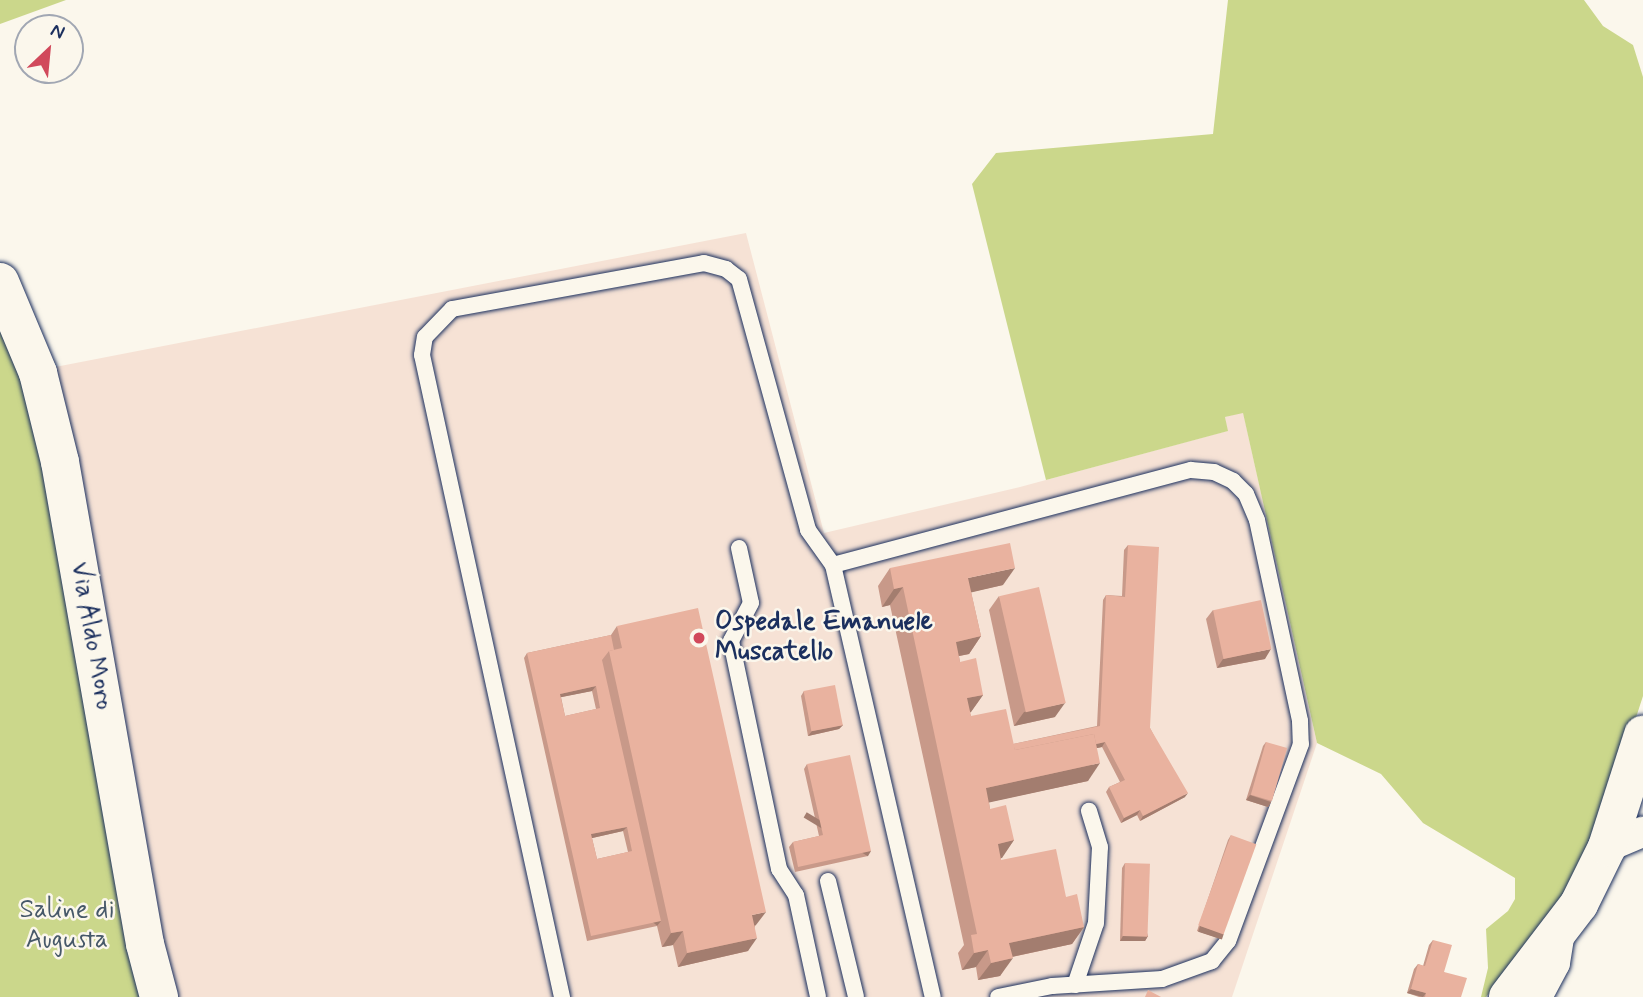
<!DOCTYPE html>
<html>
<head>
<meta charset="utf-8">
<style>
  body { margin:0 }
  #map { position:relative; width:1643px; height:997px; overflow:hidden; background:#fbf7ec; font-family:Mynerve,sans-serif }
  div>[style] { position:absolute }
  .built>* { inset:0; background:#f6e2d5 }
  .green>* { inset:0; background:#cbd78b }
  .roads { filter:drop-shadow(0 0 2px #1b2f5e) drop-shadow(0 0 2px #1b2f5e) }
  .lane>* { height:16px; margin:-8px; padding:0 8px; transform-origin:8px; border-radius:8px; background:#fbf7ec }
  .street>* { height:30px; margin:-15px; padding:0 15px; transform-origin:15px; border-radius:15px; background:#fbf7ec }
  .secondary>* { height:38px; margin:-19px; padding:0 19px; transform-origin:19px; border-radius:19px; background:#fbf7ec }
  .wall>* { inset:0; background:#c89989 }
  .shaded-wall>* { inset:0; background:#a37d6f; transform-origin:0 0 }
  .building>* { inset:0; background:#e9b29f; transform-origin:0 0 }
  .dots>* { width:19px; height:19px; translate:-50% -50%; box-sizing:border-box; border:4px solid #fbf7ec; border-radius:50% }
  span { translate:-50% -50%; white-space:nowrap; text-align:center; line-height:1.15; -webkit-text-stroke:5px #fbf7ec; paint-order:stroke }
  .poi-label { font-size:26px; color:#1b2f5e; font-weight:700 }
  .left { translate:0 -50%; text-align:left }
  .street-label { font-size:26px; color:#1b2f5e }
  .park-label { font-size:26px; color:#475969 }
  .north { position:absolute; left:14px; top:14px; width:70px; height:70px; box-sizing:border-box; background:#fbf7ec; border:2px solid #a1a7b3; border-radius:50%; rotate:26deg; font-size:19px; font-weight:700; line-height:28px; text-align:center; color:#1b2f5e }
  .north::after { content:''; display:block; margin:auto; width:24px; height:32px; background:#d1495b; clip-path:polygon(50% 0,100% 100%,50% 72%,0 100%) }
</style>
</head>
<body>
<div id="map">
  <div class="built">
    <i style="clip-path:polygon(746px 233px,824px 533px,1020px 487px,1227px 431px,1225px 417px,1243px 412px,1317px 743px,1232px 997px,176px 997px,158px 934px,50px 368px)"></i>
  </div>
  <div class="green">
    <i style="clip-path:polygon(0 0,66px 0,0 24px)"></i>
    <i style="clip-path:polygon(1228px 0,1584px 0,1603px 26px,1633px 45px,1643px 77px,1643px 696px,1602px 822px,1564px 903px,1486px 997px,1481px 997px,1488px 968px,1486px 929px,1508px 911px,1515px 899px,1515px 878px,1423px 823px,1381px 774px,1317px 743px,1243px 413px,1225px 417px,1228px 431px,1046px 480px,972px 184px,996px 153px,1213px 134px)"></i>
    <i style="clip-path:polygon(0 324px,24px 371px,150px 997px,0 997px)"></i>
  </div>
  <div class="roads">
    <div class="lane">
      <i style="left:739px;top:548px;width:56px;rotate:77.7deg"></i>
      <i style="left:751px;top:603px;width:43px;rotate:117.8deg"></i>
      <i style="left:731px;top:641px;width:233px;rotate:78.1deg"></i>
      <i style="left:779px;top:869px;width:31px;rotate:57deg"></i>
      <i style="left:796px;top:895px;width:104px;rotate:77.8deg"></i>
      <i style="left:833px;top:565px;width:370px;rotate:-14.9deg"></i>
      <i style="left:1191px;top:470px;width:23px;rotate:5deg"></i>
      <i style="left:1214px;top:472px;width:21px;rotate:25deg"></i>
      <i style="left:1233px;top:481px;width:18px;rotate:45deg"></i>
      <i style="left:1246px;top:494px;width:28px;rotate:67deg"></i>
      <i style="left:1257px;top:520px;width:206px;rotate:77.9deg"></i>
      <i style="left:1300px;top:721px;width:23px;rotate:88deg"></i>
      <i style="left:1301px;top:744px;width:210px;rotate:110.3deg"></i>
      <i style="left:1228px;top:941px;width:26px;rotate:129deg"></i>
      <i style="left:1212px;top:961px;width:53px;rotate:160.2deg"></i>
      <i style="left:1162px;top:979px;width:110px;rotate:176.4deg"></i>
      <i style="left:1052px;top:986px;width:55px;rotate:168.5deg"></i>
      <i style="left:828px;top:881px;width:119px;rotate:76.4deg"></i>
      <i style="left:1075px;top:985px;width:65px;rotate:-71.3deg"></i>
      <i style="left:1096px;top:923px;width:76px;rotate:-87deg"></i>
      <i style="left:1100px;top:847px;width:38px;rotate:-107deg"></i>
      <i style="left:562px;top:997px;width:657px;rotate:-102.3deg"></i>
      <i style="left:422px;top:355px;width:18px;rotate:-81deg"></i>
      <i style="left:425px;top:337px;width:39px;rotate:-46deg"></i>
      <i style="left:452px;top:309px;width:256px;rotate:-10.3deg"></i>
      <i style="left:704px;top:263px;width:23px;rotate:15deg"></i>
      <i style="left:726px;top:269px;width:16px;rotate:38deg"></i>
      <i style="left:739px;top:279px;width:260px;rotate:74.6deg"></i>
      <i style="left:808px;top:530px;width:43px;rotate:54.5deg"></i>
      <i style="left:833px;top:565px;width:443px;rotate:77deg"></i>
    </div>
    <div class="street">
      <i style="left:1607px;top:847px;width:39px;rotate:-23deg"></i>
      <i style="left:1537px;top:997px;width:38px;rotate:-62deg"></i>
      <i style="left:1555px;top:963px;width:24px;rotate:-81deg"></i>
    </div>
    <div class="secondary">
      <i style="left:0;top:282px;width:99px;rotate:67.3deg"></i>
      <i style="left:38px;top:373px;width:92px;rotate:76.1deg"></i>
      <i style="left:60px;top:462px;width:489px;rotate:80deg"></i>
      <i style="left:145px;top:944px;width:55px;rotate:75.2deg"></i>
      <i style="left:1508px;top:997px;width:117px;rotate:-52.6deg"></i>
      <i style="left:1579px;top:904px;width:64px;rotate:-63.8deg"></i>
      <i style="left:1607px;top:847px;width:118px;rotate:-72.2deg"></i>
    </div>
  </div>
  <div class="wall">
    <i style="clip-path:polygon(1128px 545px,1150px 728px,1185px 797px,1140px 821px,1137px 815px,1121px 823px,1106px 792px,1109px 787px,1120px 782px,1102px 747px,1097px 748px,1088px 781px,989px 802px,990px 809px,1014px 840px,1001px 858px,1001px 860px,1066px 897px,1084px 927px,1072px 944px,1012px 957px,1000px 976px,978px 980px,976px 967px,962px 970px,958px 953px,964px 945px,890px 605px,882px 607px,878px 586px,890px 568px,1003px 585px,971px 592px,981px 636px,969px 654px,959px 656px,960px 662px,983px 695px,970px 713px,971px 716px,1013px 744px,1097px 726px,1103px 600px,1106px 595px,1122px 596px,1124px 550px)"></i>
    <i style="clip-path:polygon(999px 596px,1055px 717px,1014px 726px,989px 610px)"></i>
    <i style="clip-path:polygon(1213px 610px,1265px 659px,1217px 668px,1206px 619px)"></i>
    <i style="clip-path:polygon(evenodd,617px 626px,756px 925px,755px 926px,748px 951px,678px 967px,673px 945px,662px 947px,657px 926px,587px 941px,524px 658px,527px 653px,611px 635px,617px 626px,592px 691px,596px 709px,565px 716px,561px 697px,592px 691px,617px 626px,623px 831px,628px 852px,597px 859px,592px 838px,623px 831px)"></i>
    <i style="clip-path:polygon(804px 691px,843px 725px,839px 729px,808px 736px,801px 696px)"></i>
    <i style="clip-path:polygon(1266px 742px,1271px 802px,1268px 807px,1246px 800px,1263px 746px)"></i>
    <i style="clip-path:polygon(807px 764px,868px 856px,795px 872px,789px 847px,793px 842px,819px 836px,804px 769px)"></i>
    <i style="clip-path:polygon(1231px 835px,1221px 939px,1197px 931px,1228px 840px)"></i>
    <i style="clip-path:polygon(1125px 863px,1148px 936px,1145px 941px,1120px 941px,1122px 868px)"></i>
    <i style="clip-path:polygon(1433px 940px,1444px 972px,1461px 997px,1419px 997px,1407px 993px,1414px 969px,1418px 964px,1423px 966px,1429px 945px)"></i>
  </div>
  <div class="shaded-wall">
    <i style="clip-path:polygon(1015px 568px,1003px 585px,956px 596px,968px 578px)"></i>
    <i style="clip-path:polygon(903px 587px,890px 605px,882px 607px,894px 589px)"></i>
    <i style="clip-path:polygon(981px 636px,969px 654px,944px 659px,956px 642px)"></i>
    <i style="clip-path:polygon(1271px 649px,1265px 659px,1217px 668px,1223px 659px)"></i>
    <i style="clip-path:polygon(596px 686px,592px 691px,557px 698px,560px 694px)"></i>
    <i style="clip-path:polygon(983px 695px,971px 712px,955px 716px,967px 698px)"></i>
    <i style="clip-path:polygon(1065px 703px,1055px 717px,1014px 726px,1024px 712px)"></i>
    <i style="clip-path:polygon(843px 725px,839px 729px,808px 736px,812px 731px)"></i>
    <i style="clip-path:polygon(1105px 742px,1102px 747px,1002px 768px)"></i>
    <i style="clip-path:polygon(1100px 763px,1088px 781px,973px 806px,986px 788px)"></i>
    <i style="clip-path:polygon(1188px 793px,1185px 797px,1140px 821px,1143px 816px)"></i>
    <i style="clip-path:polygon(1250px 795px,1271px 802px,1268px 807px,1246px 800px)"></i>
    <i style="clip-path:polygon(1140px 810px,1137px 815px,1121px 823px,1124px 818px)"></i>
    <i style="clip-path:polygon(627px 827px,623px 831px,588px 839px,591px 834px)"></i>
    <i style="clip-path:polygon(1014px 840px,1002px 858px,985px 861px,998px 844px)"></i>
    <i style="left:871px;top:851px;width:6px;height:75px;rotate:121deg"></i>
    <i style="clip-path:polygon(766px 912px,756px 925px,743px 928px,752px 915px)"></i>
    <i style="left:661px;top:921px;width:6px;height:72px;rotate:129deg"></i>
    <i style="left:1200px;top:926px;width:25px;height:6px;rotate:18deg"></i>
    <i style="clip-path:polygon(1084px 927px,1072px 944px,997px 960px,1009px 943px)"></i>
    <i style="clip-path:polygon(683px 931px,673px 945px,662px 947px,671px 933px)"></i>
    <i style="clip-path:polygon(1123px 936px,1148px 936px,1145px 941px,1120px 941px)"></i>
    <i style="clip-path:polygon(757px 938px,748px 951px,678px 967px,687px 953px)"></i>
    <i style="clip-path:polygon(988px 950px,976px 967px,962px 970px,974px 953px)"></i>
    <i style="clip-path:polygon(1013px 958px,1000px 976px,978px 980px,991px 963px)"></i>
    <i style="clip-path:polygon(1411px 989px,1426px 993px,1423px 997px,1407px 993px)"></i>
  </div>
  <div class="building">
    <i style="clip-path:polygon(1010px 543px,1015px 568px,968px 578px,981px 636px,956px 642px,960px 662px,976px 658px,983px 695px,967px 698px,971px 716px,1006px 709px,1015px 750px,1094px 734px,1100px 763px,986px 788px,990px 809px,1006px 805px,1014px 840px,998px 844px,1001px 860px,1056px 849px,1066px 897px,1077px 894px,1084px 927px,1009px 943px,1013px 958px,991px 963px,988px 950px,974px 953px,971px 935px,977px 934px,903px 587px,894px 589px,890px 568px)"></i>
    <i style="clip-path:polygon(1128px 545px,1159px 547px,1150px 728px,1188px 793px,1143px 816px,1140px 810px,1124px 818px,1109px 787px,1125px 780px,1105px 742px,1096px 744px,1094px 734px,1015px 750px,1013px 744px,1100px 726px,1106px 595px,1125px 597px)"></i>
    <i style="left:1039px;top:587px;width:119px;height:41px;rotate:77deg"></i>
    <i style="left:1261px;top:600px;width:50px;height:49px;rotate:78deg"></i>
    <i style="clip-path:polygon(698px 608px,766px 912px,752px 915px,757px 938px,687px 953px,683px 931px,671px 933px,609px 651px,622px 648px,617px 626px)"></i>
    <i style="clip-path:polygon(evenodd,611px 635px,614px 650px,609px 651px,602px 660px,661px 921px,591px 936px,527px 653px,611px 635px,596px 686px,600px 708px,565px 716px,560px 694px,596px 686px,611px 635px,627px 827px,632px 851px,597px 859px,591px 834px,627px 827px)"></i>
    <i style="left:835px;top:685px;width:41px;height:32px;rotate:79deg"></i>
    <i style="left:1266px;top:742px;width:22px;height:55px;rotate:16deg"></i>
    <i style="clip-path:polygon(850px 755px,871px 851px,798px 867px,793px 842px,823px 835px,807px 764px)"></i>
    <i style="left:1231px;top:835px;width:27px;height:96px;rotate:20deg"></i>
    <i style="left:1125px;top:863px;width:25px;height:73px;rotate:2deg"></i>
    <i style="clip-path:polygon(1433px 940px,1452px 945px,1444px 972px,1467px 978px,1461px 997px,1425px 997px,1426px 993px,1411px 989px,1418px 964px,1425px 966px)"></i>
    <i style="clip-path:polygon(1148px 990px,1161px 997px,1145px 997px)"></i>
  </div>
  <div class="dots">
    <i style="left:699px;top:638px;background:#d1495b"></i>
  </div>
  <div class="poi-label">
    <span class="left" style="left:715px;top:638px">Ospedale Emanuele<br>Muscatello</span>
  </div>
  <div class="street-label">
    <span style="left:91px;top:636px;rotate:80deg">Via Aldo Moro</span>
  </div>
  <div class="park-label">
    <span style="left:67px;top:926px">Saline di<br>Augusta</span>
  </div>
  <div class="north">N</div>
</div>
</body>
</html>
